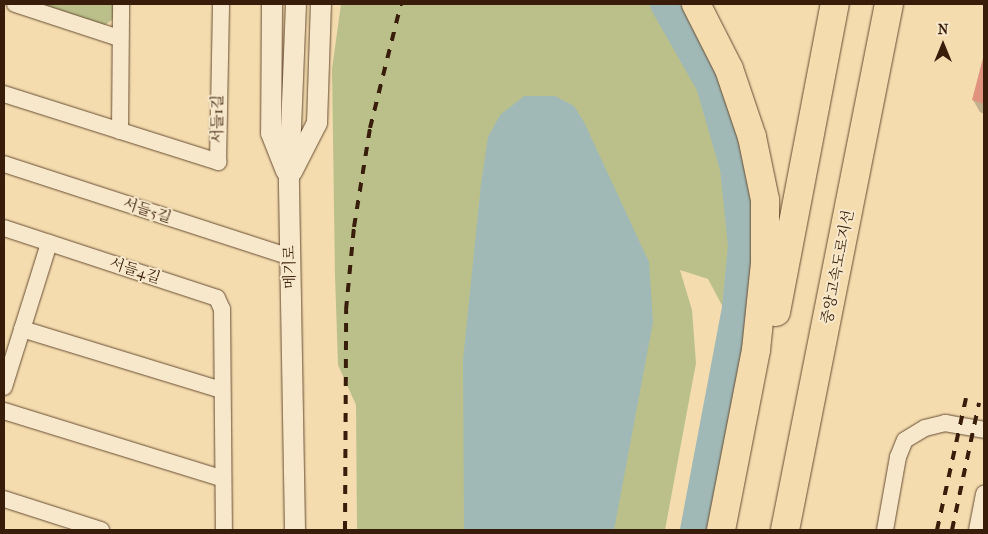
<!DOCTYPE html>
<html>
<head>
<meta charset="utf-8">
<style>
  body { margin:0 }
  #map { position:relative; width:988px; height:534px; overflow:hidden; background:#f4dcaf; font-family:"IM FELL French Canon","Noto Serif KR",serif }
  div>[style] { position:absolute }
  .green>* { inset:0; background:#bbc08b }
  .water>* { inset:0; background:#a0b9b6 }
  .shadow>* { inset:0; background:#0003 }
  .river>* { height:28px; margin:-14px; padding:0 14px; transform-origin:14px; border-radius:14px; background:#a0b9b6 }
  .building>* { inset:0; background:#e09480 }
  .roads { filter:drop-shadow(0 0 1px #674d33) drop-shadow(0 0 1px #674d33) }
  .minor>* { height:16px; margin:-8px; padding:0 8px; transform-origin:8px; border-radius:8px; background:#f8e8cb }
  .tertiary>* { height:20px; margin:-10px; padding:0 10px; transform-origin:10px; border-radius:10px; background:#f8e8cb }
  .motorway>* { height:28px; margin:-14px; padding:0 14px; transform-origin:14px; border-radius:14px; background:#f4dcaf }
  .rail>* { height:4px; margin-top:-2px; transform-origin:0; background:repeating-linear-gradient(90deg,#381d0a 0 9px,transparent 0 18px) }
  span { translate:-50% -50%; white-space:nowrap; text-align:center; line-height:1.15; -webkit-text-stroke:4px #f8e8cb; paint-order:stroke }
  .street-label { font-size:15px; color:#381d0a }
  .frame { position:absolute; inset:0; border:5px solid #381d0a; pointer-events:none }
  .north { position:absolute; left:918px; top:20px; width:50px; height:50px; -webkit-text-stroke:4px #f8e8cb; paint-order:stroke; rotate:0deg; font-size:14px; font-weight:700; line-height:20px; text-align:center; color:#381d0a }
  .north::after { content:''; display:block; margin:auto; width:18px; height:22px; background:#381d0a; clip-path:polygon(50% 0,100% 100%,50% 72%,0 100%) }
</style>
</head>
<body>
<div id="map">
  <div class="green">
    <i style="clip-path:polygon(39px 4px,114px 4px,114px 18px,104px 26px)"></i>
    <i style="clip-path:polygon(341px 4px,653px 4px,707px 105px,726px 180px,734px 238px,725px 311px,708px 279px,680px 270px,692px 310px,696px 363px,665px 530px,357px 530px,356px 405px,338px 365px,335px 276px,332px 69px)"></i>
  </div>
  <div class="water">
    <i style="clip-path:polygon(524px 96px,555px 96px,574px 106px,584px 122px,649px 262px,653px 322px,614px 530px,464px 530px,463px 360px,481px 184px,488px 137px,500px 115px)"></i>
  </div>
  <div class="shadow">
    <i style="clip-path:polygon(984px 57px,984px 114px,980px 112px,973px 100px)"></i>
  </div>
  <div class="river">
    <i style="left:664px;top:4px;width:93px;rotate:60.4deg"></i>
    <i style="left:710px;top:85px;width:86px;rotate:73.9deg"></i>
    <i style="left:734px;top:168px;width:77px;rotate:84.1deg"></i>
    <i style="left:742px;top:245px;width:63px;rotate:95.4deg"></i>
    <i style="left:736px;top:308px;width:226px;rotate:100.7deg"></i>
  </div>
  <div class="building">
    <i style="clip-path:polygon(984px 54px,984px 104px,972px 100px)"></i>
  </div>
  <div class="roads">
    <div class="minor">
      <i style="left:15px;top:4px;width:109px;rotate:18.1deg"></i>
      <i style="left:4px;top:94px;width:225px;rotate:17.6deg"></i>
      <i style="left:218px;top:162px;width:158px;rotate:-88.9deg"></i>
      <i style="left:120px;top:131px;width:127px;rotate:-89.5deg"></i>
      <i style="left:4px;top:164px;width:301px;rotate:18deg"></i>
      <i style="left:4px;top:228px;width:224px;rotate:18.2deg"></i>
      <i style="left:217px;top:298px;width:12px;rotate:66deg"></i>
      <i style="left:222px;top:309px;width:221px;rotate:89.5deg"></i>
      <i style="left:22px;top:329px;width:209px;rotate:17deg"></i>
      <i style="left:4px;top:387px;width:151px;rotate:-72.6deg"></i>
      <i style="left:4px;top:411px;width:229px;rotate:17.2deg"></i>
      <i style="left:4px;top:499px;width:102px;rotate:17.7deg"></i>
      <i style="left:885px;top:530px;width:74px;rotate:-79.9deg"></i>
      <i style="left:898px;top:457px;width:18px;rotate:-68deg"></i>
      <i style="left:905px;top:440px;width:23px;rotate:-31deg"></i>
      <i style="left:925px;top:428px;width:21px;rotate:-14deg"></i>
      <i style="left:945px;top:423px;width:40px;rotate:10deg"></i>
      <i style="left:977px;top:530px;width:37px;rotate:-79deg"></i>
    </div>
    <div class="tertiary">
      <i style="left:272px;top:4px;width:129px;rotate:90.4deg"></i>
      <i style="left:271px;top:133px;width:41px;rotate:68.5deg"></i>
      <i style="left:292px;top:172px;width:55px;rotate:-63deg"></i>
      <i style="left:317px;top:123px;width:119px;rotate:-88.1deg"></i>
      <i style="left:295px;top:530px;width:352px;rotate:-91deg"></i>
      <i style="left:289px;top:178px;width:174px;rotate:-87.7deg"></i>
    </div>
    <div class="motorway">
      <i style="left:696px;top:4px;width:73px;rotate:63.1deg"></i>
      <i style="left:729px;top:69px;width:72px;rotate:71.3deg"></i>
      <i style="left:752px;top:137px;width:64px;rotate:78.3deg"></i>
      <i style="left:765px;top:200px;width:63px;rotate:90deg"></i>
      <i style="left:765px;top:263px;width:87px;rotate:95.9deg"></i>
      <i style="left:756px;top:350px;width:183px;rotate:101deg"></i>
      <i style="left:776px;top:312px;width:314px;rotate:-79.2deg"></i>
      <i style="left:785px;top:530px;width:536px;rotate:-78.82deg"></i>
    </div>
  </div>
  <div class="rail">
    <i style="left:345px;top:530px;width:220px;rotate:-89.7deg"></i>
    <i style="left:346px;top:310px;width:83px;rotate:-84.5deg"></i>
    <i style="left:354px;top:227px;width:100px;rotate:-80.8deg"></i>
    <i style="left:370px;top:128px;width:128px;rotate:-76deg"></i>
    <i style="left:937px;top:530px;width:135px;rotate:-77.6deg"></i>
    <i style="left:952px;top:530px;width:130px;rotate:-78deg"></i>
  </div>
  <div class="street-label">
    <span style="left:218px;top:119px;rotate:-90deg">서들1길</span>
    <span style="left:147px;top:211px;rotate:18deg">서들5길</span>
    <span style="left:290px;top:267px;rotate:-91deg">메기로</span>
    <span style="left:838px;top:267px;rotate:-79deg">중앙고속도로지선</span>
    <span style="left:135px;top:271px;rotate:18deg">서들4길</span>
  </div>
  <div class="frame"></div>
  <div class="north">N</div>
</div>
</body>
</html>
